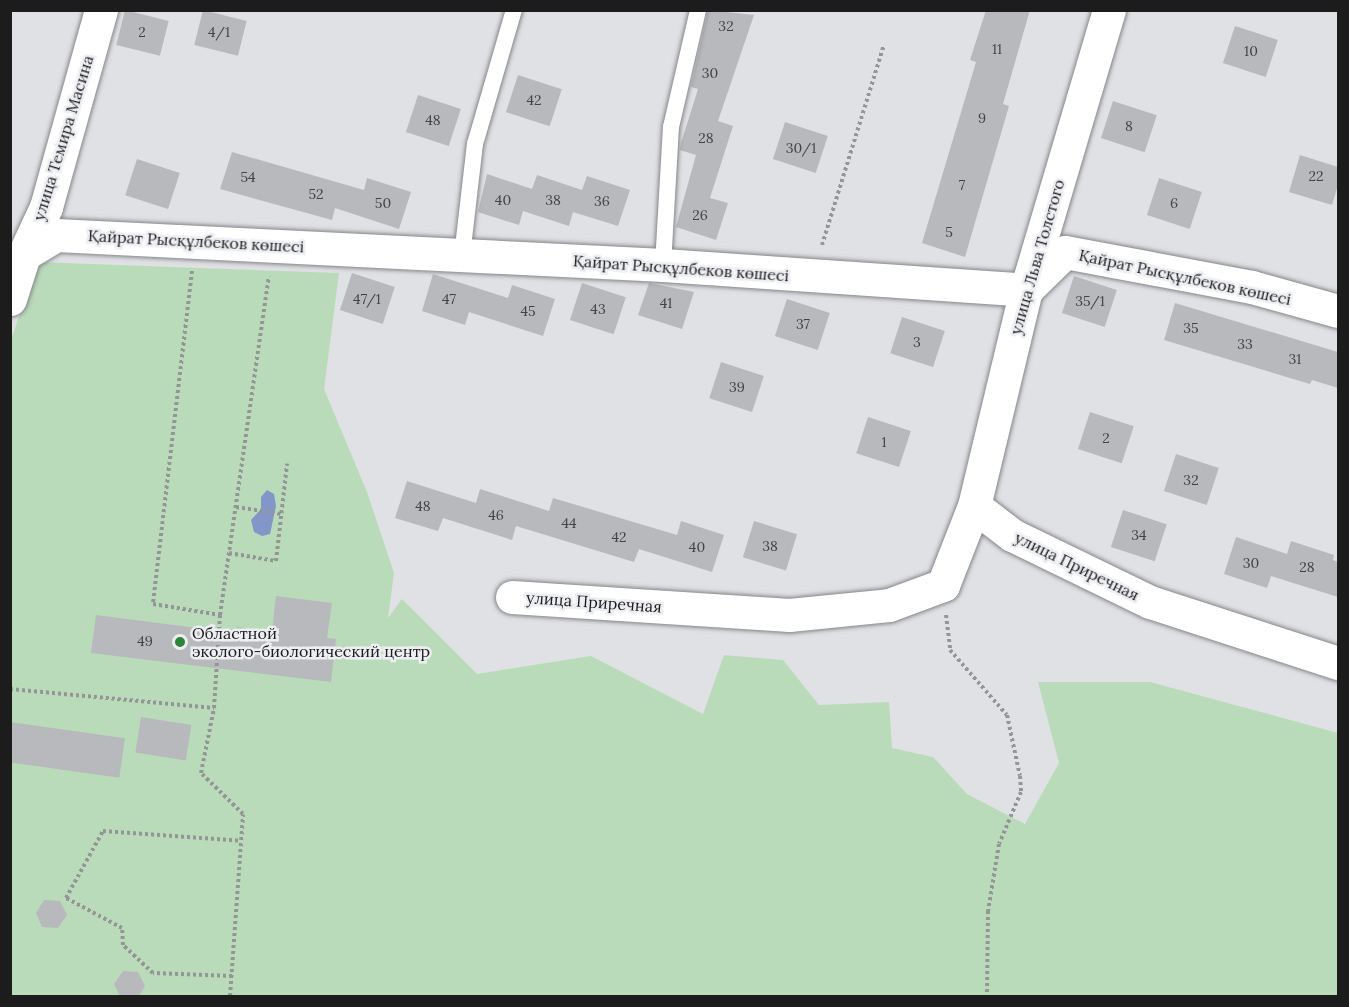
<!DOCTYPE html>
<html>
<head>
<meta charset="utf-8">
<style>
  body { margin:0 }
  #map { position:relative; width:1349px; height:1007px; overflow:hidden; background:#e0e1e5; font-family:Lora,serif }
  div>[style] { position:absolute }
  .green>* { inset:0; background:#badbba }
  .water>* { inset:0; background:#8296c8 }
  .building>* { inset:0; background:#b7b9bc; transform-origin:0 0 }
  .path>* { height:4px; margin-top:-2px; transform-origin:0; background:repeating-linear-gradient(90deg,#959598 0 3px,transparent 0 6px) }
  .roads { filter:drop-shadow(0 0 2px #85868a) drop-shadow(0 0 2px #85868a) }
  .lane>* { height:16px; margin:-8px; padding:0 8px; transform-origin:8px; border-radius:8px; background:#fff }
  .street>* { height:33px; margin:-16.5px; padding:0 16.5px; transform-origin:16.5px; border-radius:16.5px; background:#fff }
  .dots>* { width:16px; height:16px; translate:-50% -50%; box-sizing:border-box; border:3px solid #edeef2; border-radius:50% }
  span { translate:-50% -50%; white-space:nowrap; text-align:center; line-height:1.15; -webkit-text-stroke:5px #edeef2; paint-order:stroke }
  .number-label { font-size:14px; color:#434345 }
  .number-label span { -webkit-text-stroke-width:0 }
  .street-label { font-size:16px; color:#1c1c1d }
  .poi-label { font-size:16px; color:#1c1c1d }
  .left { translate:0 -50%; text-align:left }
  .frame { position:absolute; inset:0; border:12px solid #1c1c1d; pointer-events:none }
</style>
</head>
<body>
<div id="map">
  <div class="green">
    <i style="clip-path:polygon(37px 262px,339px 273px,324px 389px,367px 492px,394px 573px,388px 618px,402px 599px,477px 674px,591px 656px,703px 714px,724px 655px,783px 660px,819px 705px,889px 702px,892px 748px,933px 757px,967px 794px,1025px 824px,1059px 763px,1038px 682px,1150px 682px,1338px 733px,1338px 996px,11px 996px,10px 343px)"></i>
  </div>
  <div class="water">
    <i style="clip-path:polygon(267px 490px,274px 494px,276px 506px,270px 534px,262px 536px,254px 532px,251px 520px,261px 509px,261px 497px)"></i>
  </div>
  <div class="building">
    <i style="left:125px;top:10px;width:45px;height:36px;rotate:14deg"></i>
    <i style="left:203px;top:10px;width:45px;height:36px;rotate:14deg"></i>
    <i style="clip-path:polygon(708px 10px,754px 15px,718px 121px,733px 126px,710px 198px,728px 203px,716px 240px,676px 227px,696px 155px,680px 150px,681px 143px,698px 89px,691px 87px)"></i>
    <i style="clip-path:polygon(986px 10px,1030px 10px,1003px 104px,1009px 106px,965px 257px,922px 243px,976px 62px,970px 60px)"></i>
    <i style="left:1235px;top:26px;width:45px;height:39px;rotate:18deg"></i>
    <i style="left:518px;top:75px;width:46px;height:39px;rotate:18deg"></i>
    <i style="left:418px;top:95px;width:45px;height:39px;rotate:18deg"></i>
    <i style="left:1113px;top:101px;width:46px;height:39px;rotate:18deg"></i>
    <i style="left:785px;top:122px;width:45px;height:39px;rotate:18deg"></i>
    <i style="clip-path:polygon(232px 152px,364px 190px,367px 178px,411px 192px,399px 229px,335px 208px,332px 220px,220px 189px)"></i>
    <i style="clip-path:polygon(1300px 155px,1338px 167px,1338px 185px,1332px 205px,1289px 192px)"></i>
    <i style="left:137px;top:159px;width:45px;height:38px;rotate:18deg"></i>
    <i style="clip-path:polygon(487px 174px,532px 189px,537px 175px,582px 190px,587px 176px,630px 190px,618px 226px,573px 212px,569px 226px,523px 211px,519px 225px,478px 212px)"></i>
    <i style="left:1159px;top:178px;width:45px;height:39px;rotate:18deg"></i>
    <i style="left:352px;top:273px;width:45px;height:39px;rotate:18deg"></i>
    <i style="clip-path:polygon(433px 274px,508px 298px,512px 285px,555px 299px,543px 336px,469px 312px,465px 325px,422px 311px)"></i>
    <i style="left:1074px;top:276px;width:45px;height:39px;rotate:18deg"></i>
    <i style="left:582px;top:283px;width:46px;height:39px;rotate:18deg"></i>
    <i style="clip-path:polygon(649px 283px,694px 292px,682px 329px,638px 315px)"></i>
    <i style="left:787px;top:299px;width:45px;height:39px;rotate:18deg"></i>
    <i style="clip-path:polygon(1175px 303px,1338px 352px,1338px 388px,1312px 380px,1310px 384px,1164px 340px)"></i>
    <i style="left:902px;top:317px;width:45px;height:38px;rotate:18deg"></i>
    <i style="left:721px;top:362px;width:45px;height:38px;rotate:18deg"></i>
    <i style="left:1090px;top:412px;width:46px;height:39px;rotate:18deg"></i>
    <i style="left:868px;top:417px;width:45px;height:38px;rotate:18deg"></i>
    <i style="left:1176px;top:454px;width:45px;height:39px;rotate:18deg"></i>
    <i style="clip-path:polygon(407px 481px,476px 503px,480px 489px,549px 511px,553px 498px,677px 535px,681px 521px,724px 535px,712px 572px,639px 549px,634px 562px,516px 526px,512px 540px,443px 518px,438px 531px,395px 518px)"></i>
    <i style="left:1123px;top:510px;width:46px;height:39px;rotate:18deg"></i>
    <i style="left:754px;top:521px;width:45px;height:38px;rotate:17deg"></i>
    <i style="clip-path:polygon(1236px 537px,1287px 554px,1291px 541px,1334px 555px,1333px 560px,1338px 562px,1338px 597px,1271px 576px,1267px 588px,1224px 574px)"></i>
    <i style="clip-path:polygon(276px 596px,332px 603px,327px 638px,336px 639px,331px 682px,91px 653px,96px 615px,236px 633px,237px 627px,272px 631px)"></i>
    <i style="left:141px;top:717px;width:51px;height:36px;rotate:9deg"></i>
    <i style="left:10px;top:722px;width:116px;height:40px;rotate:8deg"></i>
    <i style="clip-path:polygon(44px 900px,60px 901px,67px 915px,58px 928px,42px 927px,36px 913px)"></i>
    <i style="clip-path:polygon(123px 971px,138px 972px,145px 986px,139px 996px,120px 996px,114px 984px)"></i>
  </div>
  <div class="path">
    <i style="left:822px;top:245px;width:209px;rotate:-72.8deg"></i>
    <i style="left:192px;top:271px;width:335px;rotate:96.7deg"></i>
    <i style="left:153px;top:604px;width:68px;rotate:9.3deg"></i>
    <i style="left:236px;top:507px;width:46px;rotate:8.8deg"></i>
    <i style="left:229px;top:553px;width:48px;rotate:9.7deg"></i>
    <i style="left:276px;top:561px;width:98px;rotate:-83.5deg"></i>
    <i style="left:946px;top:615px;width:35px;rotate:83deg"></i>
    <i style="left:950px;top:650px;width:86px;rotate:48.8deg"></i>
    <i style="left:1007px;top:715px;width:62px;rotate:78deg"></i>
    <i style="left:1020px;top:776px;width:16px;rotate:86deg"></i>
    <i style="left:1021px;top:792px;width:56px;rotate:112.9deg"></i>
    <i style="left:999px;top:844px;width:68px;rotate:99.3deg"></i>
    <i style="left:988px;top:911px;width:85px;rotate:90.7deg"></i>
    <i style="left:10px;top:689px;width:205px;rotate:5.3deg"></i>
    <i style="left:232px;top:976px;width:79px;rotate:-177.8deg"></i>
    <i style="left:153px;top:973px;width:41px;rotate:-137deg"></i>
    <i style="left:123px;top:945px;width:17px;rotate:-93deg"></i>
    <i style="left:122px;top:928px;width:64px;rotate:-151.8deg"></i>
    <i style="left:66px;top:898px;width:77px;rotate:-61.1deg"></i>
    <i style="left:103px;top:831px;width:138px;rotate:4.1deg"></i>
    <i style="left:230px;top:996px;width:182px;rotate:-85.9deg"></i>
    <i style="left:243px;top:814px;width:59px;rotate:-135.7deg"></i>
    <i style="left:201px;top:773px;width:66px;rotate:-78.7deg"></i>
    <i style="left:214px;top:708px;width:93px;rotate:-86.3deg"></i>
    <i style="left:220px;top:615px;width:342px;rotate:-81.8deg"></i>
  </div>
  <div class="roads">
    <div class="lane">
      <i style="left:462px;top:256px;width:113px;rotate:-83.4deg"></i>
      <i style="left:475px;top:144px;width:140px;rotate:-73.8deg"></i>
      <i style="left:663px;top:265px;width:138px;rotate:-86.7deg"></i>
      <i style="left:671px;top:127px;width:120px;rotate:-77deg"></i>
    </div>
    <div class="street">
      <i style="left:10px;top:263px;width:54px;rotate:-31.3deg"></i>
      <i style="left:56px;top:235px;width:608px;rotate:2.83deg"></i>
      <i style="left:663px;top:265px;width:364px;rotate:3.9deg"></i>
      <i style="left:1026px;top:290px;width:54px;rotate:-44.3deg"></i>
      <i style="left:1065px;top:252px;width:190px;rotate:10.6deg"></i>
      <i style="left:1252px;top:287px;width:89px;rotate:15.6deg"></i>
      <i style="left:10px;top:299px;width:49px;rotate:-72.3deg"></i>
      <i style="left:25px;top:252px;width:50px;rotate:-65deg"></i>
      <i style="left:46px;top:207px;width:205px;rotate:-74.4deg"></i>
      <i style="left:974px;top:506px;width:222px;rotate:-76.5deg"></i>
      <i style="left:1026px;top:290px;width:292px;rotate:-73.5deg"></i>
      <i style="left:512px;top:597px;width:278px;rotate:3.7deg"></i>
      <i style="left:789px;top:615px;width:100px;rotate:-5.7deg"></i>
      <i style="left:889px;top:605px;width:58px;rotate:-20.3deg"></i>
      <i style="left:943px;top:585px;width:85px;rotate:-68.6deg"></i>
      <i style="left:974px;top:506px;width:48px;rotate:37.3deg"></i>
      <i style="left:1012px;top:535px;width:153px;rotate:25.9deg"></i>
      <i style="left:1150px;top:602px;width:198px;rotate:18deg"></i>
    </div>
  </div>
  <div class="dots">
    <i style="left:180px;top:642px;background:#2d8635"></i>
  </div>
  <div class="number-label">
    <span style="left:726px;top:26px">32</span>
    <span style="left:142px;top:32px">2</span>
    <span style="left:219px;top:32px">4/1</span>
    <span style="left:997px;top:49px">11</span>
    <span style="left:1251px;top:51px">10</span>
    <span style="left:710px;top:73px">30</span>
    <span style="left:534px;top:100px">42</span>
    <span style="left:982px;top:118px">9</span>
    <span style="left:433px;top:120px">48</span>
    <span style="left:1129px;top:126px">8</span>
    <span style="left:706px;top:138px">28</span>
    <span style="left:801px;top:148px">30/1</span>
    <span style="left:1316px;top:176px">22</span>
    <span style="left:248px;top:177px">54</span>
    <span style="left:962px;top:185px">7</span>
    <span style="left:316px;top:194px">52</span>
    <span style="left:503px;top:200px">40</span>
    <span style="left:553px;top:200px">38</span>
    <span style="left:602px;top:201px">36</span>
    <span style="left:383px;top:203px">50</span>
    <span style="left:1174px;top:203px">6</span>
    <span style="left:700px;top:215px">26</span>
    <span style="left:949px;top:232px">5</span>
    <span style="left:367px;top:299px">47/1</span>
    <span style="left:449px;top:299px">47</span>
    <span style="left:1090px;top:301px">35/1</span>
    <span style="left:666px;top:303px">41</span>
    <span style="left:598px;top:309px">43</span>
    <span style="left:528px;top:311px">45</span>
    <span style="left:803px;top:324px">37</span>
    <span style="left:1191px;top:328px">35</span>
    <span style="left:917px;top:342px">3</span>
    <span style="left:1245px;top:344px">33</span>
    <span style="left:1295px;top:359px">31</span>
    <span style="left:737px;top:387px">39</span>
    <span style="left:1106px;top:438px">2</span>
    <span style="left:884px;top:442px">1</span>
    <span style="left:1191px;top:480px">32</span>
    <span style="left:423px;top:506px">48</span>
    <span style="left:496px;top:515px">46</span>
    <span style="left:569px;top:523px">44</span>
    <span style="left:1139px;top:535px">34</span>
    <span style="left:619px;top:537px">42</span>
    <span style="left:770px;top:546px">38</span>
    <span style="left:697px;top:547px">40</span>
    <span style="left:1251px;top:563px">30</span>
    <span style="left:1307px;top:567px">28</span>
    <span style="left:145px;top:641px">49</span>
  </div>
  <div class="street-label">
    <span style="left:63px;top:138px;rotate:-73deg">улица Темира Масина</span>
    <span style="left:196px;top:241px;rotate:3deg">Қайрат Рысқұлбеков көшесі</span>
    <span style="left:1037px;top:257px;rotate:-74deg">улица Льва Толстого</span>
    <span style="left:681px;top:268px;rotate:4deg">Қайрат Рысқұлбеков көшесі</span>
    <span style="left:1185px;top:277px;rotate:12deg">Қайрат Рысқұлбеков көшесі</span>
    <span style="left:1077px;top:566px;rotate:26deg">улица Приречная</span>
    <span style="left:594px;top:602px;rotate:4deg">улица Приречная</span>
  </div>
  <div class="poi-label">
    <span class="left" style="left:192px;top:642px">Областной<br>эколого-биологический центр</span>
  </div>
  <div class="frame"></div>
</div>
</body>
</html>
